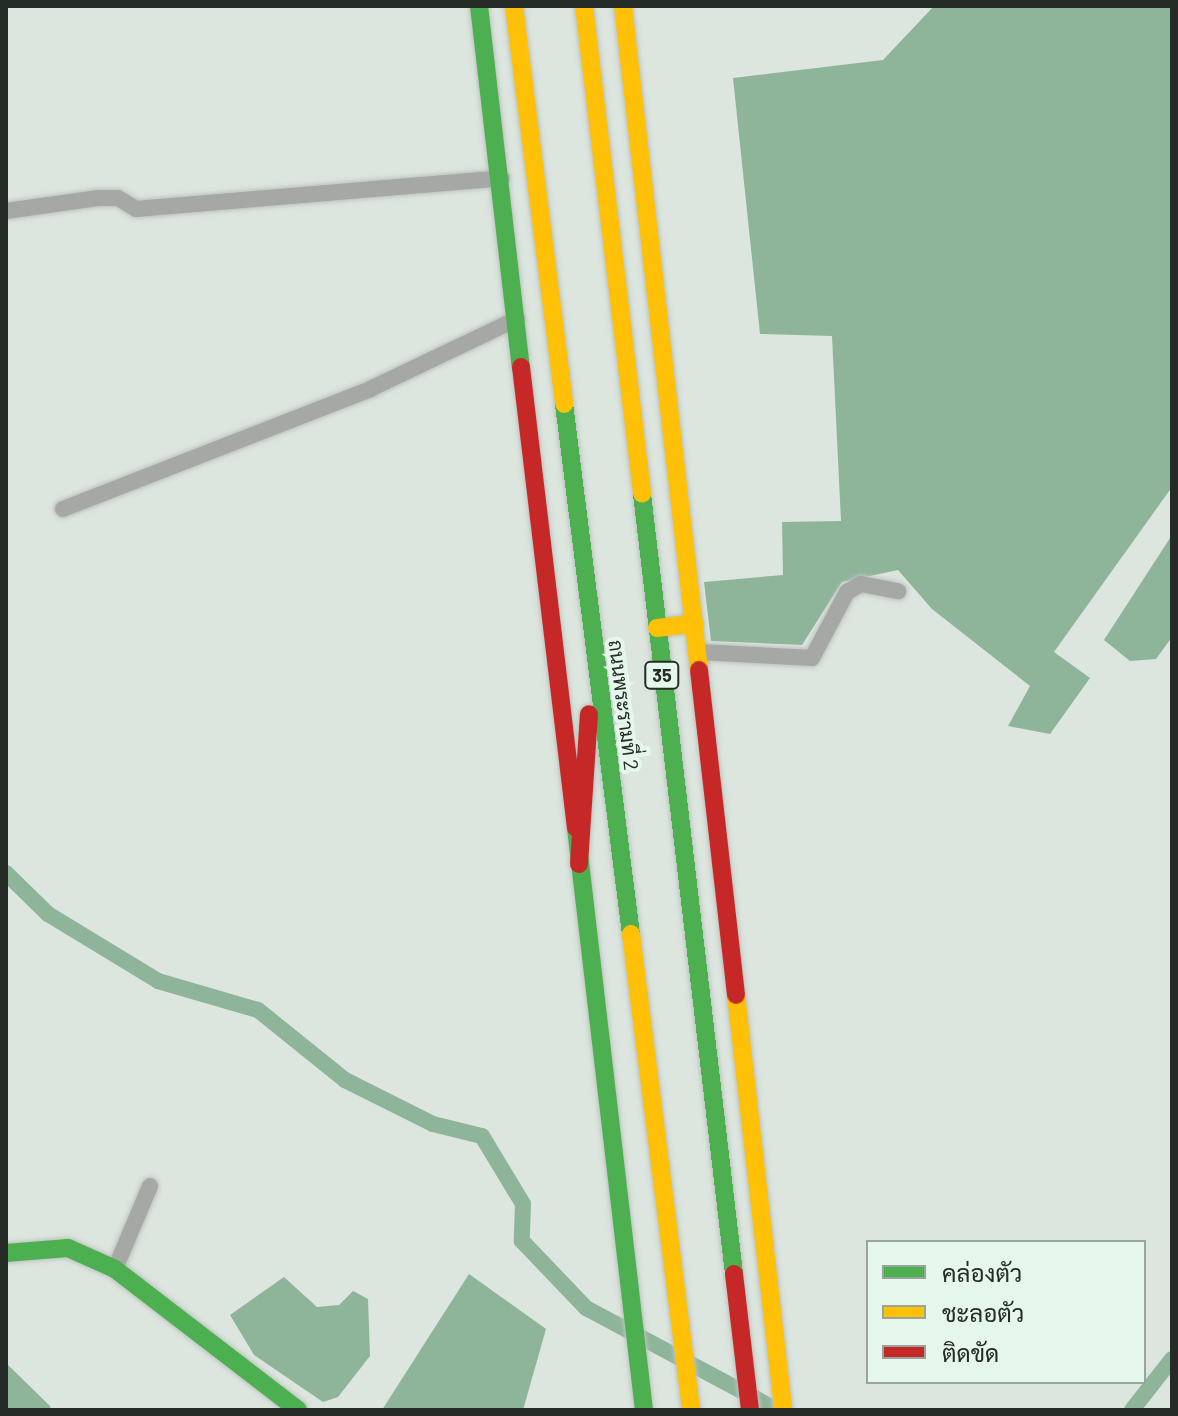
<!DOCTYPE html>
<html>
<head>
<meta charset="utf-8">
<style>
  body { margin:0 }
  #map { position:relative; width:1178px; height:1416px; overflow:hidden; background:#dce5de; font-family:Barlow,Sarabun,sans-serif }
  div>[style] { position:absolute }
  .water>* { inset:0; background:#8eb59a }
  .canal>* { height:16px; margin:-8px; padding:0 8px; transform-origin:8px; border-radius:8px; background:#8eb59a }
  .roads { filter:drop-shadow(0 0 2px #bcc3be) drop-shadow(0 0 2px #bcc3be) }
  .street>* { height:16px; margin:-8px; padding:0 8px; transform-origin:8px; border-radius:8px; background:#a5a8a5 }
  .fast>* { height:18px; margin:-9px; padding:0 9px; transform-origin:9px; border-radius:9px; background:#4caf50 }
  .slow>* { height:18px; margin:-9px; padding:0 9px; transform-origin:9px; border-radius:9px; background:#ffc107 }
  .jam>* { height:18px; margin:-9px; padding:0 9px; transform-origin:9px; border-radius:9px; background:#c62828 }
  span { translate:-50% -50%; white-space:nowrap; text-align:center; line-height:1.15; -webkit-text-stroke:8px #e5f6ea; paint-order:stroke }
  .shield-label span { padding:2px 6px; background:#e5f6ea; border:2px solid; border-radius:6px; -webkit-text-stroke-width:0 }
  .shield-label { font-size:18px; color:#252b27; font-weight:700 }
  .street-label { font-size:20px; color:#252b27 }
  .frame { position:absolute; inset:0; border:8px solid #252b27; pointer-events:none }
  .legend { position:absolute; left:866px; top:1240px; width:280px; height:144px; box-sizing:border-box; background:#e5f6ea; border:2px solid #98a59c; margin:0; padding:10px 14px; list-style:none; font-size:24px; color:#252b27 }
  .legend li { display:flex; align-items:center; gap:16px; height:40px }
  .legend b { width:40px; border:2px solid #98a59c }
</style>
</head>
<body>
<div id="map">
  <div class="water">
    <i style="clip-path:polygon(934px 6px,1172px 6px,1172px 487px,1054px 652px,1090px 678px,1050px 734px,1008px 726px,1030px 686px,932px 609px,898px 570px,842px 582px,802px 645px,711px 641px,704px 582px,783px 575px,782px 522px,841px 521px,832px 336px,760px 334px,733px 78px,883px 60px)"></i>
    <i style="clip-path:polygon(1172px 535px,1172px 637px,1156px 659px,1130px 661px,1104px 640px)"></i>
    <i style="clip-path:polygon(469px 1274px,546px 1329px,523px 1410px,382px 1410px)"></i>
    <i style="clip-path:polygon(284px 1277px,317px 1307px,339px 1305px,353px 1291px,368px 1299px,370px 1356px,338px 1397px,323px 1402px,254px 1355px,230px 1315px)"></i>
    <i style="clip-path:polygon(6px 1363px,50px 1406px,51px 1410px,6px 1410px)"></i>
  </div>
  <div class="canal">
    <i style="left:6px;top:873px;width:59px;rotate:44.3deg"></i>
    <i style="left:48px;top:914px;width:129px;rotate:31.3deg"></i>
    <i style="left:158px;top:981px;width:104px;rotate:16.2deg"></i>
    <i style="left:258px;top:1010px;width:112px;rotate:38.8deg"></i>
    <i style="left:345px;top:1080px;width:98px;rotate:26.6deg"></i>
    <i style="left:433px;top:1124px;width:50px;rotate:13.8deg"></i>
    <i style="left:482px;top:1136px;width:79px;rotate:58.9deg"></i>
    <i style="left:523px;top:1204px;width:37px;rotate:92deg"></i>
    <i style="left:522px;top:1241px;width:93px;rotate:46.3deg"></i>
    <i style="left:586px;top:1308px;width:217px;rotate:28.1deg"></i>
    <i style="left:1132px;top:1410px;width:65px;rotate:-51.9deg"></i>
  </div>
  <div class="roads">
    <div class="street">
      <i style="left:6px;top:211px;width:94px;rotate:-8deg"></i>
      <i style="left:99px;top:198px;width:19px"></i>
      <i style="left:118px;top:198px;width:21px;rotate:31deg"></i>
      <i style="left:136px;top:209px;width:367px;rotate:-4.8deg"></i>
      <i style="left:63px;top:509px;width:330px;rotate:-21.3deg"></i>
      <i style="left:370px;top:389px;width:163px;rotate:-25.5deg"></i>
      <i style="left:700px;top:652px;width:112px;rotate:3.1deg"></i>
      <i style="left:812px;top:658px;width:75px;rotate:-62.1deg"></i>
      <i style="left:847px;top:592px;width:16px;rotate:-30deg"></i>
      <i style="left:861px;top:584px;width:38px;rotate:11deg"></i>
      <i style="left:115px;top:1269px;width:90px;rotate:-67.1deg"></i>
    </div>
    <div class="fast">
      <i style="left:479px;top:6px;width:363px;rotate:83.4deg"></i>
      <i style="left:564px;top:404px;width:534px;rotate:82.8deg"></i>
      <i style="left:642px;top:494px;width:785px;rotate:83.27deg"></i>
      <i style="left:576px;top:828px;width:586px;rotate:83.34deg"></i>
      <i style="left:6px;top:1253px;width:62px;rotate:-4.6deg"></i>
      <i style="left:68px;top:1248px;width:51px;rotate:24.1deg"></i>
      <i style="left:115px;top:1269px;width:231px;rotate:37.6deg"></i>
    </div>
    <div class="slow">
      <i style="left:514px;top:6px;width:401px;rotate:82.8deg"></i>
      <i style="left:584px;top:6px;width:491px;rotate:83.2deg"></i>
      <i style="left:623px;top:6px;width:668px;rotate:83.47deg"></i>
      <i style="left:657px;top:628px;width:38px;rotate:-7deg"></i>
      <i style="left:631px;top:934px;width:480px;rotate:82.8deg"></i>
      <i style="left:736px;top:995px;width:418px;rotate:83.5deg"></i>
    </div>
    <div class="jam">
      <i style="left:521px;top:367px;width:464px;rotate:83.2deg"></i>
      <i style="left:699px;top:670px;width:327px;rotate:83.5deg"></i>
      <i style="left:579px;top:864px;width:150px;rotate:-86.2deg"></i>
      <i style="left:734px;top:1274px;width:137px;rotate:83.3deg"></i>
    </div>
  </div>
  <div class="shield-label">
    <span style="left:662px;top:675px">35</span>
  </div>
  <div class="street-label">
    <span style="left:624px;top:705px;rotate:83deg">ถนนพระรามที่ 2</span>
  </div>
  <div class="frame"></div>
  <ul class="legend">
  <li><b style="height:10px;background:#4caf50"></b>คล่องตัว</li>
  <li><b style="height:10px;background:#ffc107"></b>ชะลอตัว</li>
  <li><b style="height:10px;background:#c62828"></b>ติดขัด</li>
  </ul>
</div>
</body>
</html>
